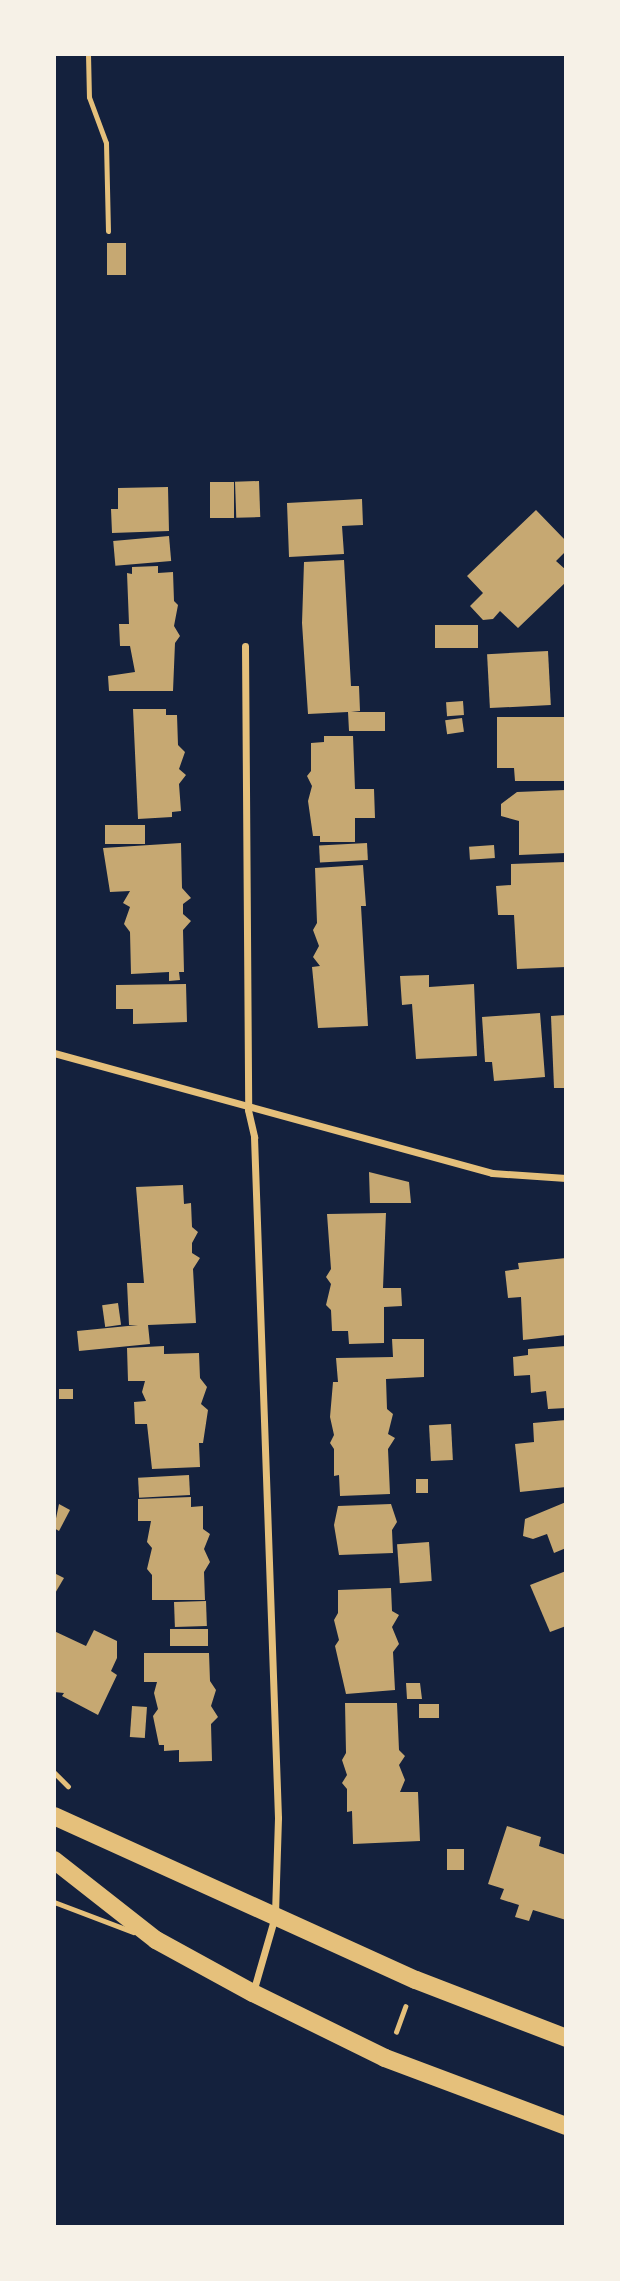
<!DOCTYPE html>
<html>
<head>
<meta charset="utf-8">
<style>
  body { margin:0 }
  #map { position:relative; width:620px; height:2281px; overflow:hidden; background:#14213d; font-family:"IBM Plex Sans",sans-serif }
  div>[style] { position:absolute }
  .building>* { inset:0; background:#c6a872; transform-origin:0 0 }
  .path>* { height:4.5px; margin:-2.25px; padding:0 2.25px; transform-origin:2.25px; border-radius:2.25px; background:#e5c07b }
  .service>* { height:5px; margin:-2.5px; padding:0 2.5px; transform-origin:2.5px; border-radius:2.5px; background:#e5c07b }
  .minor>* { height:7px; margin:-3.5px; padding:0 3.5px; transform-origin:3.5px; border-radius:3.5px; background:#e5c07b }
  .primary>* { height:18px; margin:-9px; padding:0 9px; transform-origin:9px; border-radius:9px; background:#e5c07b }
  span { translate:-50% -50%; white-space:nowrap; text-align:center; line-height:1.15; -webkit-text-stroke:7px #f6f1e7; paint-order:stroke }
  .frame { position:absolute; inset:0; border:56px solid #f6f1e7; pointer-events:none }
</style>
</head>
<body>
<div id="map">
  <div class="building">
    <i style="left:107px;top:243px;width:19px;height:32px"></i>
    <i style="left:259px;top:481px;width:36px;height:24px;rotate:88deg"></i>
    <i style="left:210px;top:482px;width:24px;height:36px"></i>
    <i style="clip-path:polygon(168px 487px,169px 531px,112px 533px,111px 509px,118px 509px,118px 488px)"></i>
    <i style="clip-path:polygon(362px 499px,363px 525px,342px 526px,344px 554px,289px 557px,287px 503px)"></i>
    <i style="clip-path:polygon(536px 510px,566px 541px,566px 551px,556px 561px,566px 570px,566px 582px,518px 628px,500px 611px,493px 619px,483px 620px,470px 606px,483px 593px,467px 576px)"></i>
    <i style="left:169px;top:536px;width:25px;height:56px;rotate:85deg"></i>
    <i style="clip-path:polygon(344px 560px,351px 686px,359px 686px,360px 711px,351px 712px,385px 712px,385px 731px,349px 731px,348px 712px,308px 714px,302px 623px,304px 562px)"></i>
    <i style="clip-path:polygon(158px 566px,158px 573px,173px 572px,174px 601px,178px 605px,174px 626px,180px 636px,175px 643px,173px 691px,109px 691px,108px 676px,135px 672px,130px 646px,120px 646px,119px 624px,129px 624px,127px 573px,132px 574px,132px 567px)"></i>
    <i style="left:478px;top:625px;width:23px;height:43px;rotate:90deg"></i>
    <i style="left:548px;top:651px;width:54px;height:61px;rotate:87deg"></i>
    <i style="left:463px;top:701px;width:14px;height:17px;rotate:86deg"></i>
    <i style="clip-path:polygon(133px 709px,166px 709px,166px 715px,177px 715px,178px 745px,185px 752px,179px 769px,186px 775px,179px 784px,181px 811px,172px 812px,172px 817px,138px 819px)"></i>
    <i style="clip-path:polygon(497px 717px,566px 717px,566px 781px,515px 781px,514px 768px,497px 768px)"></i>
    <i style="left:462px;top:718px;width:14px;height:17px;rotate:82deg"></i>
    <i style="clip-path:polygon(324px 736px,353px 736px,355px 789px,374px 789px,375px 818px,355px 818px,355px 842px,320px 842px,320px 836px,313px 836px,308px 801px,312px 786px,307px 776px,311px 771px,311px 743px,324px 742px)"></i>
    <i style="clip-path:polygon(566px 790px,566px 853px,519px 855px,519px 821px,501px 816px,501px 804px,517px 792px)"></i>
    <i style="left:105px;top:825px;width:40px;height:19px"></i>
    <i style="clip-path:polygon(181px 843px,182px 888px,191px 898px,183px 904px,183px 914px,191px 921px,183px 930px,184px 972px,179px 972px,180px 980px,169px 981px,169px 972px,131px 974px,130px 932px,124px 924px,130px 907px,123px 903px,130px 891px,110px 892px,103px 848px)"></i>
    <i style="left:367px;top:843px;width:17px;height:48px;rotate:87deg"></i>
    <i style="left:494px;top:845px;width:13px;height:25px;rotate:86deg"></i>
    <i style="clip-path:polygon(566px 862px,566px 967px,517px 969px,514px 915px,498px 915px,496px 886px,511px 885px,511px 864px)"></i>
    <i style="clip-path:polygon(363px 865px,366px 906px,361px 906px,368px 1026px,318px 1028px,312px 967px,320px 966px,313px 957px,319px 946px,313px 930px,317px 923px,315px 868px)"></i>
    <i style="clip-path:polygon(429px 975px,429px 987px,474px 984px,477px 1056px,416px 1059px,412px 1004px,402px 1005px,400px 976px)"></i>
    <i style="clip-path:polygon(186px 984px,187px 1022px,133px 1024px,133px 1009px,116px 1009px,116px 985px)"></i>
    <i style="clip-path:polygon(540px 1013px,545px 1077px,494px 1081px,492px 1062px,485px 1062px,482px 1017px)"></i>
    <i style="clip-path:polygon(566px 1015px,566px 1088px,554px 1088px,551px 1016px)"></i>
    <i style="clip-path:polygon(369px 1172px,409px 1182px,411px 1203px,370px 1203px)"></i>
    <i style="clip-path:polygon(183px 1185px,184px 1204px,191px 1203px,192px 1227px,198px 1232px,192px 1243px,192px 1253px,200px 1258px,193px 1269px,196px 1323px,148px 1325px,150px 1344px,79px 1351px,77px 1331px,138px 1325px,129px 1325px,127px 1283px,144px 1283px,136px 1187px)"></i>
    <i style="clip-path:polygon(386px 1213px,383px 1288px,401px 1288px,402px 1306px,384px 1307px,384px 1343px,349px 1344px,348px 1331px,332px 1331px,331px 1310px,326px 1305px,331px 1284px,326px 1277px,331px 1269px,327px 1214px)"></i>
    <i style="clip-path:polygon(566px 1258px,566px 1335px,523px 1340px,521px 1297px,508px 1298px,505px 1271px,519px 1269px,518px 1263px)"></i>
    <i style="left:118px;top:1303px;width:22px;height:16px;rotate:82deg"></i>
    <i style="clip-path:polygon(392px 1339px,424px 1339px,424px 1377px,386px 1379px,387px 1409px,393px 1414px,388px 1434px,395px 1438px,388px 1449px,390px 1494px,340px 1496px,339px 1475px,334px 1476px,334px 1449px,330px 1443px,334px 1435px,330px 1417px,333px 1382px,338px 1382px,336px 1358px,393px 1357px)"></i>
    <i style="clip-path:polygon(164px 1346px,164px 1354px,199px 1353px,200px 1378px,207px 1387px,201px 1404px,208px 1410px,203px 1443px,199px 1443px,200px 1467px,152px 1469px,147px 1424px,135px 1424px,134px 1402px,146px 1401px,142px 1392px,145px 1381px,128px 1381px,127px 1348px)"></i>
    <i style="clip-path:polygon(566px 1346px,566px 1408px,548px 1409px,546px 1391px,531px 1393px,530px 1375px,514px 1376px,513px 1357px,528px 1355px,528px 1349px)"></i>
    <i style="left:59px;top:1389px;width:14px;height:10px"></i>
    <i style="clip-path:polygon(566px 1420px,566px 1487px,520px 1492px,515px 1444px,534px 1442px,533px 1423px)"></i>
    <i style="left:451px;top:1424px;width:36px;height:22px;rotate:87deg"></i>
    <i style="left:189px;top:1475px;width:20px;height:51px;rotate:87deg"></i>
    <i style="left:428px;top:1479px;width:14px;height:12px;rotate:90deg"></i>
    <i style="clip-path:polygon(191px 1497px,191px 1507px,203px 1506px,203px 1529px,210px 1534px,204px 1549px,210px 1562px,204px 1572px,205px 1600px,152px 1600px,152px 1575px,147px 1569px,152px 1548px,147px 1542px,151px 1521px,138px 1521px,138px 1499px)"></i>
    <i style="clip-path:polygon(566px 1502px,566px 1548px,554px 1553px,547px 1534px,533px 1539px,523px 1536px,525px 1519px)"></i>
    <i style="clip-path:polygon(59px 1504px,70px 1510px,59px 1531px,54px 1528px)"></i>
    <i style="clip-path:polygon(391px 1504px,397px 1522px,392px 1530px,393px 1553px,339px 1555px,334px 1525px,338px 1506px)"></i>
    <i style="left:429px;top:1542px;width:39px;height:32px;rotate:86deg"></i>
    <i style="clip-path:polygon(566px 1571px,566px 1626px,550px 1632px,530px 1585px)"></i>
    <i style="clip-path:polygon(54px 1573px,64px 1578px,54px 1595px)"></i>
    <i style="clip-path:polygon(391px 1588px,392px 1611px,399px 1615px,392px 1627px,399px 1644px,393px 1652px,395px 1690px,346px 1694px,335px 1646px,339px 1640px,334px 1620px,338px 1613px,338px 1590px)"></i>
    <i style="left:206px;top:1601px;width:25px;height:32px;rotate:88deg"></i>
    <i style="left:208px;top:1629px;width:17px;height:38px;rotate:90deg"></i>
    <i style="clip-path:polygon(94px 1630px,117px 1641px,117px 1658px,111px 1671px,117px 1675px,98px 1715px,62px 1696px,64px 1693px,54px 1692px,54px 1631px,86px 1646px)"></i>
    <i style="clip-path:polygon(144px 1653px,209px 1653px,210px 1681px,216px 1690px,211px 1706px,218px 1717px,211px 1724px,212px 1761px,179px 1762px,179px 1750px,164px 1751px,164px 1745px,159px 1745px,153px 1716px,158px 1709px,154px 1693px,157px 1682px,144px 1682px)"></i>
    <i style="clip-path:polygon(406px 1683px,420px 1683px,422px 1699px,407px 1699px)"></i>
    <i style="clip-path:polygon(345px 1703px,397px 1703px,399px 1750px,405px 1756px,399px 1765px,405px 1780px,400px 1792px,418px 1792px,420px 1841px,353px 1844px,352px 1811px,347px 1812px,347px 1789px,342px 1783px,347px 1775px,342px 1760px,346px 1753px)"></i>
    <i style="left:419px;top:1704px;width:20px;height:14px"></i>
    <i style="left:132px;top:1706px;width:15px;height:31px;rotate:4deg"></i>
    <i style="clip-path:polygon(507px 1826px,541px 1837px,539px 1846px,566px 1855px,566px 1920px,533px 1910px,529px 1921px,515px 1917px,519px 1905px,500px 1899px,504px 1889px,488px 1884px)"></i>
    <i style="left:447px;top:1849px;width:17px;height:21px"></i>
  </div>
  <div class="path">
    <i style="left:54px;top:1772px;width:20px;rotate:45deg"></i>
    <i style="left:396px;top:2032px;width:27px;rotate:-70deg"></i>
  </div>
  <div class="service">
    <i style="left:88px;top:54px;width:43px;rotate:88.7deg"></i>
    <i style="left:89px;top:97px;width:49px;rotate:69.7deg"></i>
    <i style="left:106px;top:143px;width:88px;rotate:88.7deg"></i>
    <i style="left:54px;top:1902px;width:85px;rotate:20.8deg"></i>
  </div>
  <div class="minor">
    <i style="left:245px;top:646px;width:464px;rotate:89.6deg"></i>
    <i style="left:248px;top:1110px;width:28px;rotate:77deg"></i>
    <i style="left:254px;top:1137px;width:681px;rotate:87.98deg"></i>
    <i style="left:278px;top:1818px;width:98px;rotate:91.8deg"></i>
    <i style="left:275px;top:1916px;width:79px;rotate:106.1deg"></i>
    <i style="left:54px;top:1053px;width:454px;rotate:15.3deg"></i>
    <i style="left:492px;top:1173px;width:74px;rotate:3.9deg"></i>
  </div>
  <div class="primary">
    <i style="left:54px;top:1816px;width:397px;rotate:24.4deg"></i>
    <i style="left:416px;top:1980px;width:161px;rotate:21.1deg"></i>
    <i style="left:54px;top:1860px;width:130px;rotate:38.1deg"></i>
    <i style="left:156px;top:1940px;width:111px;rotate:28.7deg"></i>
    <i style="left:253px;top:1993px;width:147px;rotate:26.2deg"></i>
    <i style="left:385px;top:2058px;width:193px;rotate:20.6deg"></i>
  </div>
  <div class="frame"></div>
</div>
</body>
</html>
